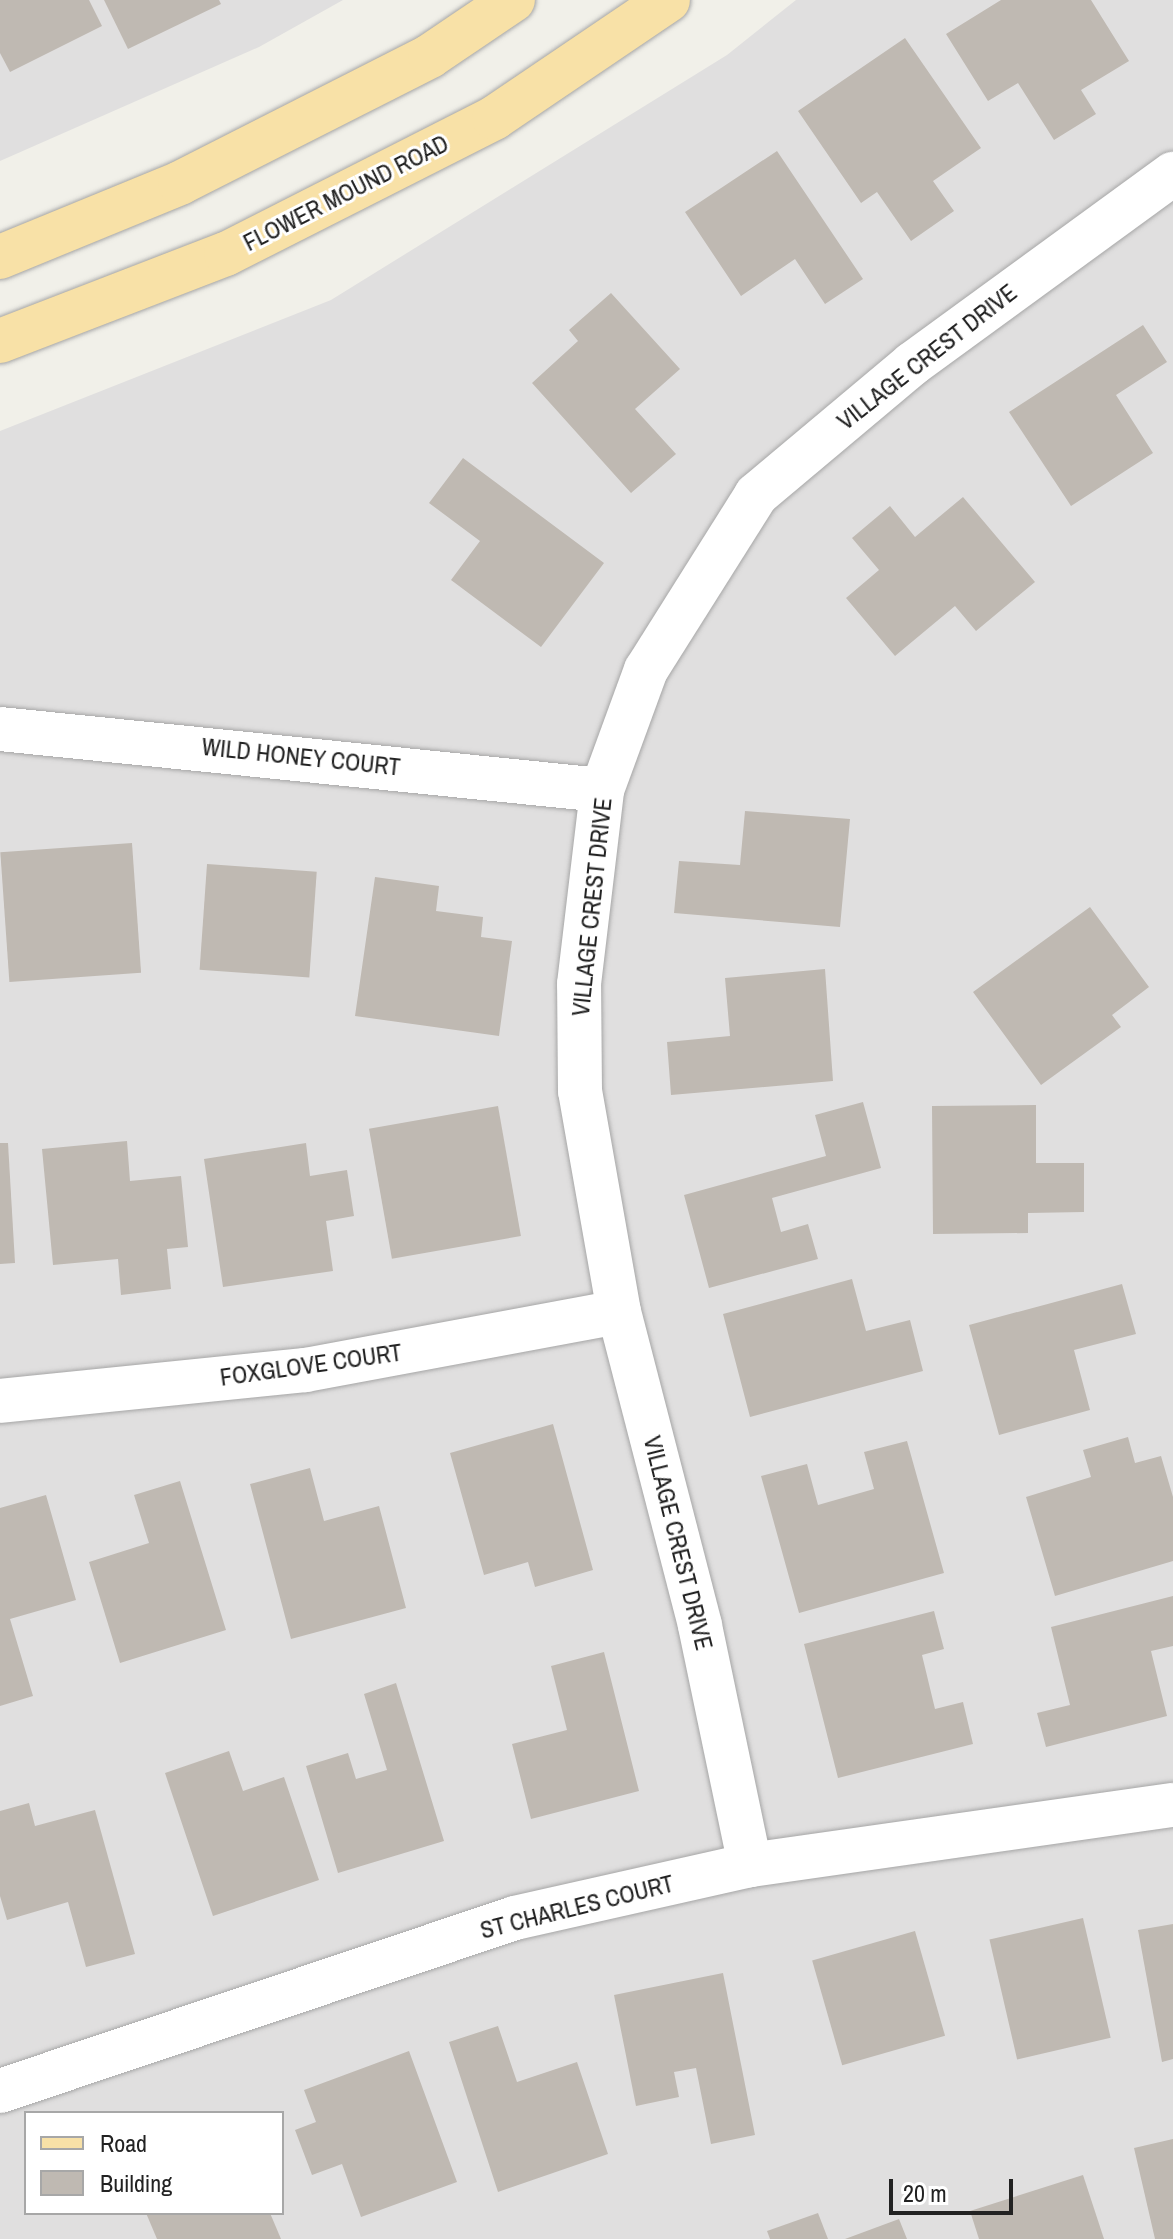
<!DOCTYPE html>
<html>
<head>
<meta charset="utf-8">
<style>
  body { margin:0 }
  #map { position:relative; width:1173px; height:2239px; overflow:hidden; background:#f1f0e9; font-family:"Archivo Narrow",sans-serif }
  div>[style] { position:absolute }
  .residential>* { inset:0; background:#e0dfdf }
  .building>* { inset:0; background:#bfb9b2; transform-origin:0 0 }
  .roads { filter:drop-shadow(0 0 2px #a6a6a6) drop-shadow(0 0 2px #a6a6a6) }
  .minor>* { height:44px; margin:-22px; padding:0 22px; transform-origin:22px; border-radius:22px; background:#fff }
  .major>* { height:44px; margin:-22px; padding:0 22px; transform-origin:22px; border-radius:22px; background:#f8e1a7 }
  span { translate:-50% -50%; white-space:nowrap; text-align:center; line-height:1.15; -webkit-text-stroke:6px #fff; paint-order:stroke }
  .street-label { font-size:24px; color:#222 }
  .legend { position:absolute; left:24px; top:2111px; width:260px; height:104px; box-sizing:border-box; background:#fff; border:2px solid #a7a7a7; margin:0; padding:10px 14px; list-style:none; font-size:24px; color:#222 }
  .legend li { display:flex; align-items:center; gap:16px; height:40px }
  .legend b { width:40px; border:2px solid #a7a7a7 }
  .scale { position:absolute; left:889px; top:2179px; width:124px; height:36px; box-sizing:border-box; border:4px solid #222; border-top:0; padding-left:10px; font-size:24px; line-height:28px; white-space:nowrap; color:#222; -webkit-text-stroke:6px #fff; paint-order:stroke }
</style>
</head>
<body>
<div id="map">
  <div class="residential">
    <i style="clip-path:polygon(0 0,343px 0,259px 47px,0 161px)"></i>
    <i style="clip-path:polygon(evenodd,796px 0,1173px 0,1173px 2239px,0 2239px,0 431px,331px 300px,727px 55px,796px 0,26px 2113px,282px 2113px,282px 2213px,26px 2213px,26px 2113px)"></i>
  </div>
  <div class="building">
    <i style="clip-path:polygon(0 0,89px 0,102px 26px,10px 72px,0 53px)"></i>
    <i style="clip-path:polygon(104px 0,219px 0,221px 4px,128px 49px)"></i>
    <i style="clip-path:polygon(1001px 0,1091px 0,1129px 61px,1081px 90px,1096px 114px,1054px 140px,1018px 83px,988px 101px,946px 34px)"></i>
    <i style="clip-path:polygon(905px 38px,981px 148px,933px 181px,954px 211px,911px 241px,877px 192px,861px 203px,798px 111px)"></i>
    <i style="clip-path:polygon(777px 151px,863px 279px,825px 304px,795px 259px,741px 296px,685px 212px)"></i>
    <i style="clip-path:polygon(611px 293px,680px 369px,635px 409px,676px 454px,631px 493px,532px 383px,578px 341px,569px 330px)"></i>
    <i style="clip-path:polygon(1143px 325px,1167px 362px,1116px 395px,1153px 453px,1071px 506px,1009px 412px)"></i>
    <i style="clip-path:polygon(463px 458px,604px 563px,541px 647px,451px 580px,480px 541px,429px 503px)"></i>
    <i style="clip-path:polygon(963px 497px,1035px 582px,976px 631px,955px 606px,895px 656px,846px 598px,879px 570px,852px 538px,890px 506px,915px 537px)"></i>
    <i style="clip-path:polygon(745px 811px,850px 819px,840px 927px,674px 913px,679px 861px,740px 865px)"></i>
    <i style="left:132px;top:843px;width:130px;height:132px;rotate:86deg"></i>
    <i style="left:207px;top:864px;width:110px;height:106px;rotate:4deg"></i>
    <i style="clip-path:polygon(375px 877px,439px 886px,436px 911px,483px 917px,481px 937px,512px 941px,499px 1036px,355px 1016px)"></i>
    <i style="clip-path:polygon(1090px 907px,1149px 987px,1112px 1015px,1121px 1027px,1041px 1085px,973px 992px)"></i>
    <i style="clip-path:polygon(825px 969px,833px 1081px,671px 1095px,667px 1042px,730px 1036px,725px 978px)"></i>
    <i style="clip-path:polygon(863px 1102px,881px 1168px,772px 1198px,781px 1232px,808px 1224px,818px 1259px,709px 1288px,684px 1195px,826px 1156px,815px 1115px)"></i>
    <i style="clip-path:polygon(1036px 1105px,1036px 1163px,1084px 1163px,1084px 1212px,1028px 1213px,1028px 1233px,933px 1234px,932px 1106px)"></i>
    <i style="left:498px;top:1106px;width:132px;height:131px;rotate:80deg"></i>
    <i style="clip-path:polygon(127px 1141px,130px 1181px,181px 1176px,188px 1247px,167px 1249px,171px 1289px,121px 1295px,118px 1259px,53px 1265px,42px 1149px)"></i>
    <i style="clip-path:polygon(0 1143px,8px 1143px,15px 1263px,0 1264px)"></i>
    <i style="clip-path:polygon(306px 1143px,310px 1176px,347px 1170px,354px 1216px,326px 1221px,333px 1271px,223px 1287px,204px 1159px)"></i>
    <i style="clip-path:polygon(852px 1279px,866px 1331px,910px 1320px,923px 1371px,750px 1417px,723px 1314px)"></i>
    <i style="clip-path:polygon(1122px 1284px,1136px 1334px,1074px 1350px,1090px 1410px,999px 1435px,969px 1325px)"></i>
    <i style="clip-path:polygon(553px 1424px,593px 1570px,535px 1587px,528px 1562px,484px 1575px,450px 1453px)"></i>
    <i style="clip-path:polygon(1128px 1437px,1135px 1463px,1161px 1456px,1173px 1497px,1173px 1561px,1055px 1596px,1026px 1497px,1091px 1477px,1083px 1450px)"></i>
    <i style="clip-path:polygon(907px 1441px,944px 1573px,799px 1613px,761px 1476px,807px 1464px,818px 1505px,874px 1489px,864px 1452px)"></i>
    <i style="clip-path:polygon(310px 1468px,324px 1521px,379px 1506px,406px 1608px,291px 1639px,250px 1484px)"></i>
    <i style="clip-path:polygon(180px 1481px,226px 1630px,120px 1663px,89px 1562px,149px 1543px,134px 1495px)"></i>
    <i style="clip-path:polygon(46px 1495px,76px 1600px,10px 1619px,33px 1696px,0 1706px,0 1508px)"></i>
    <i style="clip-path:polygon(1173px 1596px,1173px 1646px,1151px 1651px,1167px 1716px,1046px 1747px,1037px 1713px,1070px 1705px,1051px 1627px)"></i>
    <i style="clip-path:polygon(934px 1611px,944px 1649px,922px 1655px,935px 1709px,963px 1702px,973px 1744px,838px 1778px,804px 1644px)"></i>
    <i style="clip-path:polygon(604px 1652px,639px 1791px,531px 1819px,512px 1744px,567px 1730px,551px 1666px)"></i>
    <i style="clip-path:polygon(396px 1683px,444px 1841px,338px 1873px,306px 1766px,348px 1753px,356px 1779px,387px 1770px,364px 1694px)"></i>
    <i style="clip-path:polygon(229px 1751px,243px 1791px,284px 1777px,319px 1880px,213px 1916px,165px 1773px)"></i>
    <i style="clip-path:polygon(29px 1803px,35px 1826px,95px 1810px,135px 1954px,86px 1967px,68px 1902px,7px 1920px,0 1896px,0 1811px)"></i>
    <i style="left:1083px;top:1918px;width:123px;height:96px;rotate:77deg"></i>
    <i style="clip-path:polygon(1173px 1924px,1173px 2059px,1162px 2062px,1138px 1930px)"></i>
    <i style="left:915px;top:1931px;width:109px;height:107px;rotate:74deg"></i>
    <i style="clip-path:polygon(723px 1973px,755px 2135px,711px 2144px,696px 2068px,674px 2072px,679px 2097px,636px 2106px,614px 1995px)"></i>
    <i style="clip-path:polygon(498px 2026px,517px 2082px,577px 2062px,608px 2154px,498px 2192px,449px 2042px)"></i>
    <i style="clip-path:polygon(409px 2051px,457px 2182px,361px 2217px,342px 2164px,312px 2175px,295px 2130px,316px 2122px,304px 2090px)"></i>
    <i style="clip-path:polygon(1173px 2139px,1173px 2239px,1155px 2239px,1134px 2148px)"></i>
    <i style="clip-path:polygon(1083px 2175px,1104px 2239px,979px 2239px,970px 2211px)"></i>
    <i style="clip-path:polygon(146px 2213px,270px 2213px,281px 2239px,157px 2239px)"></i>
    <i style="clip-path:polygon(818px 2213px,828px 2239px,770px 2239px,767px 2231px)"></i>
    <i style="clip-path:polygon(899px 2219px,907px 2239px,845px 2239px)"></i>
  </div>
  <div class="roads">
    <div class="minor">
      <i style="left:0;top:729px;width:605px;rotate:5.79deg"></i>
      <i style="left:0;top:1401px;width:307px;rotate:-5.8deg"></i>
      <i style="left:305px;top:1370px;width:319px;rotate:-10.5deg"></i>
      <i style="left:750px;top:1865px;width:245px;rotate:-101.8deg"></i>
      <i style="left:700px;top:1625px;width:323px;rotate:-104.5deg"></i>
      <i style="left:619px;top:1312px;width:224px;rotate:-100deg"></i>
      <i style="left:580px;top:1091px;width:107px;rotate:-90.5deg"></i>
      <i style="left:579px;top:984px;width:195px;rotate:-83.2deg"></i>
      <i style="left:602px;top:790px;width:128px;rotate:-69.9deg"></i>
      <i style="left:646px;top:670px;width:207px;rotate:-57.8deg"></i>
      <i style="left:756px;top:495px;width:204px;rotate:-40deg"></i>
      <i style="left:912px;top:364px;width:323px;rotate:-36.1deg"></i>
      <i style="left:0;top:2091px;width:543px;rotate:-18.57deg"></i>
      <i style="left:515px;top:1918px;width:241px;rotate:-12.7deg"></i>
      <i style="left:750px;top:1865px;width:427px;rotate:-8.1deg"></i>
    </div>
    <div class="major">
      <i style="left:0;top:257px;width:195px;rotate:-22.3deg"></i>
      <i style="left:180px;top:183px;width:280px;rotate:-26.9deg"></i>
      <i style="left:430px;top:56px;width:100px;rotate:-34deg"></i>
      <i style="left:0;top:341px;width:242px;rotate:-21.1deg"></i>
      <i style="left:226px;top:254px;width:301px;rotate:-26.9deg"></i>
      <i style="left:494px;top:118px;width:210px;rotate:-34.1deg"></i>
    </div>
  </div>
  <div class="street-label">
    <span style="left:346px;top:193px;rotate:-27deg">FLOWER MOUND ROAD</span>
    <span style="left:927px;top:357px;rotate:-38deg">VILLAGE CREST DRIVE</span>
    <span style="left:301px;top:757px;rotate:6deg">WILD HONEY COURT</span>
    <span style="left:592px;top:907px;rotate:-84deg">VILLAGE CREST DRIVE</span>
    <span style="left:311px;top:1365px;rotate:-8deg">FOXGLOVE COURT</span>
    <span style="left:678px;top:1543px;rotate:76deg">VILLAGE CREST DRIVE</span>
    <span style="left:577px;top:1907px;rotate:-14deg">ST CHARLES COURT</span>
  </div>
  <ul class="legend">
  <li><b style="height:10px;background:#f8e1a7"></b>Road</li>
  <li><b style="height:22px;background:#bfb9b2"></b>Building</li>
  </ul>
  <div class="scale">20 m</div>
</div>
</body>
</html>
